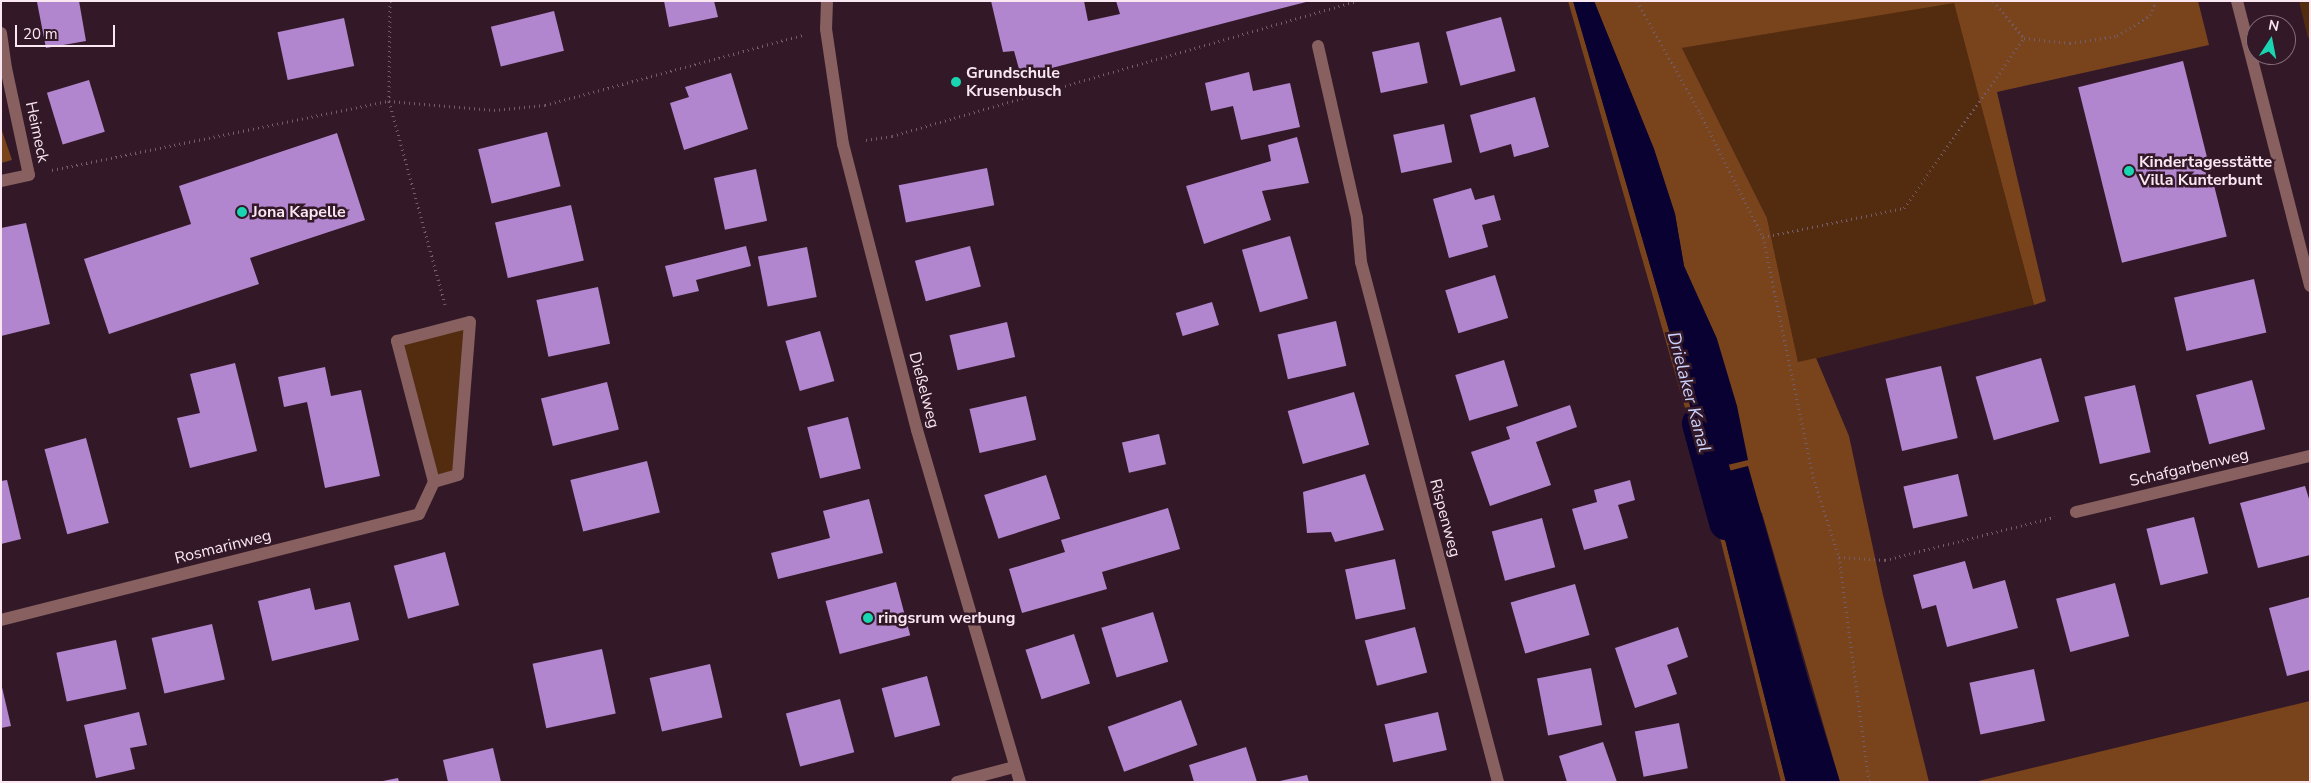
<!DOCTYPE html>
<html>
<head>
<meta charset="utf-8">
<style>
  body { margin:0 }
  #map { position:relative; width:2311px; height:783px; overflow:hidden; background:#331928; font-family:"Nunito Sans",sans-serif }
  div>[style] { position:absolute }
  .green>* { inset:0; background:#532c0f }
  .forest>* { inset:0; background:#79431b }
  .water>* { inset:0; background:#080131 }
  .canal>* { height:35px; margin:-17.5px; padding:0 17.5px; transform-origin:17.5px; border-radius:17.5px; background:#080131 }
  .building>* { inset:0; background:#b286ce; transform-origin:0 0 }
  .path>* { height:3px; margin-top:-1.5px; transform-origin:0; background:repeating-linear-gradient(90deg,#745d6a 0 1px,transparent 0 5px) }
  .lane>* { height:12px; margin:-6px; padding:0 6px; transform-origin:6px; border-radius:6px; background:#87605f }
  .street>* { height:12px; margin:-6px; padding:0 6px; transform-origin:6px; border-radius:6px; background:#87605f }
  .dots>* { width:14px; height:14px; translate:-50% -50%; box-sizing:border-box; border:2px solid #331928; border-radius:50% }
  span { translate:-50% -50%; white-space:nowrap; text-align:center; line-height:1.15; -webkit-text-stroke:5px #331928; paint-order:stroke }
  .poi-label { font-size:16px; color:#fae7f1; font-weight:700 }
  .left { translate:0 -50%; text-align:left }
  .street-label { font-size:16px; color:#fae7f1 }
  .water-label { font-size:18px; color:#cbd2fb; font-style:italic }
  .frame { position:absolute; inset:0; border:2px solid #fae7f1; pointer-events:none }
  .north { position:absolute; left:2246px; top:15px; width:50px; height:50px; box-sizing:border-box; background:#331928; border:1px solid #836b78; border-radius:50%; rotate:11deg; font-size:14px; font-weight:700; line-height:20px; text-align:center; color:#fae7f1 }
  .north::after { content:''; display:block; margin:auto; width:18px; height:22px; background:#19d5b2; clip-path:polygon(50% 0,100% 100%,50% 72%,0 100%) }
  .scale { position:absolute; left:15px; top:25px; width:100px; height:22px; box-sizing:border-box; border:2px solid #fae7f1; border-top:0; padding-left:6px; font-size:15px; line-height:18px; white-space:nowrap; color:#fae7f1; -webkit-text-stroke:4px #331928; paint-order:stroke }
</style>
</head>
<body>
<div id="map">
  <div class="green">
    <i style="clip-path:polygon(2299px 1px,2310px 1px,2310px 37px,2308px 38px)"></i>
    <i style="clip-path:polygon(1954px 2px,2034px 305px,1798px 363px,1767px 218px,1682px 48px)"></i>
    <i style="clip-path:polygon(470px 322px,458px 475px,434px 482px,397px 341px)"></i>
  </div>
  <div class="forest">
    <i style="clip-path:polygon(1568px 1px,1573px 1px,1682px 375px,1707px 470px,1717px 339px,1684px 266px,1675px 214px,1654px 149px,1594px 1px,2198px 1px,2209px 45px,1997px 92px,2046px 301px,2034px 305px,1954px 3px,1682px 48px,1767px 218px,1798px 362px,1816px 358px,1849px 436px,1883px 595px,1929px 782px,1840px 782px,1762px 513px,1709px 476px,1786px 782px,1781px 782px,1704px 474px)"></i>
    <i style="clip-path:polygon(1px 128px,12px 160px,1px 163px)"></i>
    <i style="clip-path:polygon(2310px 701px,2310px 782px,1974px 782px)"></i>
  </div>
  <div class="water">
    <i style="clip-path:polygon(1573px 1px,1594px 1px,1654px 149px,1675px 214px,1684px 266px,1717px 339px,1737px 406px,1748px 460px,1707px 470px,1682px 375px)"></i>
    <i style="clip-path:polygon(1748px 466px,1809px 682px,1840px 782px,1786px 782px,1709px 476px)"></i>
  </div>
  <div class="canal">
    <i style="left:1699px;top:423px;width:103px;rotate:74.7deg"></i>
  </div>
  <div class="building">
    <i style="clip-path:polygon(79px 1px,86px 41px,46px 48px,37px 2px)"></i>
    <i style="clip-path:polygon(664px 1px,714px 1px,718px 17px,669px 27px)"></i>
    <i style="clip-path:polygon(991px 1px,1084px 1px,1088px 21px,1120px 14px,1116px 1px,1306px 2px,1021px 76px,1014px 51px,1003px 52px)"></i>
    <i style="left:554px;top:11px;width:41px;height:65px;rotate:76deg"></i>
    <i style="left:1501px;top:17px;width:56px;height:57px;rotate:75deg"></i>
    <i style="left:344px;top:18px;width:49px;height:68px;rotate:78deg"></i>
    <i style="left:1419px;top:42px;width:42px;height:48px;rotate:78deg"></i>
    <i style="left:2183px;top:61px;width:181px;height:108px;rotate:76deg"></i>
    <i style="clip-path:polygon(1249px 72px,1253px 91px,1290px 83px,1300px 127px,1241px 140px,1233px 106px,1211px 111px,1205px 83px)"></i>
    <i style="clip-path:polygon(731px 73px,748px 129px,684px 150px,670px 103px,689px 97px,685px 87px)"></i>
    <i style="left:89px;top:80px;width:54px;height:44px;rotate:73deg"></i>
    <i style="clip-path:polygon(1535px 97px,1549px 147px,1514px 157px,1511px 144px,1480px 153px,1470px 115px)"></i>
    <i style="left:1444px;top:124px;width:39px;height:52px;rotate:78deg"></i>
    <i style="left:547px;top:132px;width:56px;height:71px;rotate:76deg"></i>
    <i style="clip-path:polygon(337px 133px,365px 220px,250px 258px,259px 284px,109px 334px,84px 259px,191px 224px,179px 186px)"></i>
    <i style="clip-path:polygon(1297px 137px,1309px 183px,1262px 191px,1271px 220px,1204px 244px,1186px 186px,1271px 161px,1268px 145px)"></i>
    <i style="left:987px;top:168px;width:38px;height:90px;rotate:79deg"></i>
    <i style="left:756px;top:169px;width:53px;height:43px;rotate:78deg"></i>
    <i style="clip-path:polygon(1471px 188px,1475px 200px,1494px 195px,1501px 220px,1482px 225px,1488px 247px,1449px 258px,1433px 199px)"></i>
    <i style="left:571px;top:205px;width:57px;height:78px;rotate:77deg"></i>
    <i style="clip-path:polygon(26px 223px,50px 324px,1px 336px,1px 228px)"></i>
    <i style="left:1290px;top:236px;width:65px;height:50px;rotate:74deg"></i>
    <i style="clip-path:polygon(746px 246px,751px 266px,696px 280px,699px 291px,673px 297px,665px 266px)"></i>
    <i style="left:970px;top:246px;width:42px;height:57px;rotate:75deg"></i>
    <i style="left:807px;top:247px;width:51px;height:50px;rotate:79deg"></i>
    <i style="left:1495px;top:275px;width:45px;height:52px;rotate:73deg"></i>
    <i style="left:2254px;top:279px;width:55px;height:82px;rotate:77deg"></i>
    <i style="left:598px;top:287px;width:58px;height:63px;rotate:78deg"></i>
    <i style="left:1212px;top:302px;width:24px;height:38px;rotate:73deg"></i>
    <i style="left:1336px;top:321px;width:46px;height:60px;rotate:77deg"></i>
    <i style="left:1007px;top:322px;width:36px;height:59px;rotate:77deg"></i>
    <i style="left:820px;top:331px;width:52px;height:36px;rotate:74deg"></i>
    <i style="left:2041px;top:358px;width:66px;height:68px;rotate:74deg"></i>
    <i style="left:1504px;top:360px;width:48px;height:51px;rotate:73deg"></i>
    <i style="clip-path:polygon(235px 363px,257px 451px,190px 468px,177px 418px,200px 413px,190px 374px)"></i>
    <i style="left:1941px;top:366px;width:74px;height:57px;rotate:77deg"></i>
    <i style="clip-path:polygon(325px 367px,331px 396px,361px 390px,380px 476px,325px 488px,307px 402px,284px 407px,278px 377px)"></i>
    <i style="left:2252px;top:380px;width:51px;height:58px;rotate:75deg"></i>
    <i style="left:607px;top:382px;width:49px;height:68px;rotate:76deg"></i>
    <i style="left:2135px;top:385px;width:69px;height:52px;rotate:77deg"></i>
    <i style="left:1354px;top:392px;width:55px;height:69px;rotate:74deg"></i>
    <i style="left:1026px;top:396px;width:45px;height:58px;rotate:77deg"></i>
    <i style="clip-path:polygon(1570px 405px,1577px 427px,1536px 442px,1551px 485px,1490px 506px,1471px 452px,1510px 439px,1506px 427px)"></i>
    <i style="left:848px;top:417px;width:53px;height:42px;rotate:76deg"></i>
    <i style="left:1159px;top:434px;width:31px;height:38px;rotate:77deg"></i>
    <i style="left:86px;top:438px;width:88px;height:43px;rotate:75deg"></i>
    <i style="left:647px;top:461px;width:53px;height:79px;rotate:76deg"></i>
    <i style="clip-path:polygon(1365px 474px,1384px 530px,1335px 542px,1331px 532px,1307px 533px,1303px 492px)"></i>
    <i style="left:1958px;top:474px;width:43px;height:56px;rotate:77deg"></i>
    <i style="left:1046px;top:475px;width:46px;height:65px;rotate:72deg"></i>
    <i style="clip-path:polygon(7px 480px,21px 539px,1px 544px,1px 481px)"></i>
    <i style="clip-path:polygon(1630px 480px,1635px 500px,1618px 505px,1628px 538px,1584px 550px,1572px 509px,1597px 502px,1594px 490px)"></i>
    <i style="clip-path:polygon(2305px 486px,2310px 502px,2310px 555px,2258px 568px,2240px 503px)"></i>
    <i style="clip-path:polygon(869px 499px,883px 553px,778px 579px,771px 553px,830px 538px,823px 511px)"></i>
    <i style="clip-path:polygon(1168px 508px,1180px 549px,1102px 572px,1107px 589px,1022px 613px,1009px 569px,1065px 552px,1061px 540px)"></i>
    <i style="left:2194px;top:517px;width:58px;height:49px;rotate:76deg"></i>
    <i style="left:1542px;top:518px;width:51px;height:52px;rotate:75deg"></i>
    <i style="left:445px;top:552px;width:55px;height:53px;rotate:75deg"></i>
    <i style="left:1395px;top:559px;width:51px;height:51px;rotate:78deg"></i>
    <i style="clip-path:polygon(1965px 561px,1973px 589px,2005px 580px,2018px 628px,1947px 647px,1936px 605px,1922px 609px,1913px 575px)"></i>
    <i style="left:896px;top:582px;width:55px;height:73px;rotate:75deg"></i>
    <i style="left:2115px;top:583px;width:55px;height:61px;rotate:75deg"></i>
    <i style="left:1575px;top:584px;width:53px;height:67px;rotate:74deg"></i>
    <i style="clip-path:polygon(310px 588px,315px 610px,350px 602px,359px 640px,272px 661px,258px 601px)"></i>
    <i style="clip-path:polygon(2310px 597px,2310px 670px,2287px 676px,2269px 608px)"></i>
    <i style="left:1153px;top:612px;width:52px;height:54px;rotate:73deg"></i>
    <i style="left:212px;top:624px;width:57px;height:62px;rotate:77deg"></i>
    <i style="left:1415px;top:627px;width:47px;height:52px;rotate:75deg"></i>
    <i style="clip-path:polygon(1678px 627px,1688px 657px,1667px 665px,1677px 694px,1635px 708px,1615px 648px)"></i>
    <i style="left:1074px;top:634px;width:52px;height:51px;rotate:72deg"></i>
    <i style="left:116px;top:640px;width:50px;height:61px;rotate:78deg"></i>
    <i style="left:602px;top:649px;width:66px;height:71px;rotate:78deg"></i>
    <i style="left:710px;top:664px;width:55px;height:62px;rotate:77deg"></i>
    <i style="left:1591px;top:668px;width:58px;height:55px;rotate:79deg"></i>
    <i style="left:2034px;top:669px;width:53px;height:66px;rotate:78deg"></i>
    <i style="left:927px;top:676px;width:51px;height:47px;rotate:75deg"></i>
    <i style="clip-path:polygon(1px 683px,11px 726px,1px 728px)"></i>
    <i style="left:840px;top:699px;width:55px;height:56px;rotate:75deg"></i>
    <i style="left:1181px;top:700px;width:48px;height:78px;rotate:70deg"></i>
    <i style="clip-path:polygon(139px 712px,147px 745px,130px 748px,135px 769px,96px 778px,84px 725px)"></i>
    <i style="left:1438px;top:712px;width:39px;height:55px;rotate:77deg"></i>
    <i style="left:1679px;top:723px;width:46px;height:45px;rotate:79deg"></i>
    <i style="clip-path:polygon(1603px 742px,1617px 782px,1567px 782px,1559px 756px)"></i>
    <i style="clip-path:polygon(1246px 747px,1257px 782px,1194px 782px,1189px 765px)"></i>
    <i style="clip-path:polygon(493px 748px,501px 782px,448px 782px,443px 760px)"></i>
    <i style="clip-path:polygon(1307px 775px,1309px 782px,1280px 782px,1280px 781px)"></i>
    <i style="clip-path:polygon(398px 778px,399px 782px,383px 782px,383px 781px)"></i>
  </div>
  <div class="path">
    <i style="left:390px;top:1px;width:100px;rotate:90.6deg"></i>
    <i style="left:389px;top:101px;width:211px;rotate:74.6deg"></i>
    <i style="left:1637px;top:1px;width:129px;rotate:60.6deg"></i>
    <i style="left:1700px;top:113px;width:139px;rotate:63.1deg"></i>
    <i style="left:1763px;top:237px;width:245px;rotate:78.2deg"></i>
    <i style="left:1813px;top:477px;width:84px;rotate:72deg"></i>
    <i style="left:1839px;top:557px;width:227px;rotate:82.4deg"></i>
    <i style="left:1993px;top:1px;width:48px;rotate:50deg"></i>
    <i style="left:2024px;top:38px;width:46px;rotate:6.2deg"></i>
    <i style="left:2070px;top:43px;width:48px;rotate:-8.5deg"></i>
    <i style="left:2117px;top:36px;width:39px;rotate:-32deg"></i>
    <i style="left:2150px;top:15px;width:15px;rotate:-67deg"></i>
    <i style="left:866px;top:140px;width:26px;rotate:-9deg"></i>
    <i style="left:892px;top:136px;width:483px;rotate:-16.2deg"></i>
    <i style="left:52px;top:170px;width:344px;rotate:-11.6deg"></i>
    <i style="left:389px;top:101px;width:105px;rotate:4.9deg"></i>
    <i style="left:494px;top:110px;width:51px;rotate:-5.6deg"></i>
    <i style="left:545px;top:105px;width:267px;rotate:-15.2deg"></i>
    <i style="left:1763px;top:237px;width:144px;rotate:-11.6deg"></i>
    <i style="left:1904px;top:208px;width:208px;rotate:-54.8deg"></i>
    <i style="left:1839px;top:557px;width:46px;rotate:3.7deg"></i>
    <i style="left:1885px;top:560px;width:175px;rotate:-14.2deg"></i>
  </div>
  <div class="lane">
    <i style="left:1318px;top:46px;width:176px;rotate:77.2deg"></i>
    <i style="left:1357px;top:218px;width:44px;rotate:84.8deg"></i>
  </div>
  <div class="street">
    <i style="left:827px;top:1px;width:28px;rotate:92deg"></i>
    <i style="left:826px;top:29px;width:116px;rotate:81.6deg"></i>
    <i style="left:843px;top:144px;width:295px;rotate:75.5deg"></i>
    <i style="left:917px;top:430px;width:367px;rotate:73.7deg"></i>
    <i style="left:2237px;top:1px;width:294px;rotate:75.6deg"></i>
    <i style="left:1px;top:33px;width:35px;rotate:82deg"></i>
    <i style="left:6px;top:68px;width:109px;rotate:77.9deg"></i>
    <i style="left:29px;top:175px;width:29px;rotate:168deg"></i>
    <i style="left:1361px;top:262px;width:538px;rotate:75.24deg"></i>
    <i style="left:2076px;top:512px;width:241px;rotate:-13.5deg"></i>
    <i style="left:1px;top:620px;width:431px;rotate:-14.2deg"></i>
    <i style="left:419px;top:514px;width:35px;rotate:-65deg"></i>
    <i style="left:434px;top:482px;width:146px;rotate:-104.7deg"></i>
    <i style="left:397px;top:341px;width:75px;rotate:-14.6deg"></i>
    <i style="left:470px;top:322px;width:153px;rotate:94.5deg"></i>
    <i style="left:458px;top:475px;width:25px;rotate:164deg"></i>
    <i style="left:957px;top:782px;width:59px;rotate:-14.7deg"></i>
  </div>
  <div class="dots">
    <i style="left:956px;top:82px;background:#19d5b2"></i>
    <i style="left:2129px;top:171px;background:#19d5b2"></i>
    <i style="left:242px;top:212px;background:#19d5b2"></i>
    <i style="left:868px;top:618px;background:#19d5b2"></i>
  </div>
  <div class="poi-label">
    <span class="left" style="left:966px;top:82px">Grundschule<br>Krusenbusch</span>
    <span class="left" style="left:2139px;top:171px">Kindertagesstätte<br>Villa Kunterbunt</span>
    <span class="left" style="left:252px;top:212px">Jona Kapelle</span>
    <span class="left" style="left:878px;top:618px">ringsrum werbung</span>
  </div>
  <div class="street-label">
    <span style="left:37px;top:132px;rotate:78deg">Heimeck</span>
    <span style="left:924px;top:390px;rotate:75deg">Dießelweg</span>
    <span style="left:2189px;top:468px;rotate:-13deg">Schafgarbenweg</span>
    <span style="left:1445px;top:518px;rotate:75deg">Rispenweg</span>
    <span style="left:223px;top:547px;rotate:-14deg">Rosmarinweg</span>
  </div>
  <div class="water-label">
    <span style="left:1689px;top:392px;rotate:75deg">Drielaker Kanal</span>
  </div>
  <div class="frame"></div>
  <div class="north">N</div>
  <div class="scale">20 m</div>
</div>
</body>
</html>
